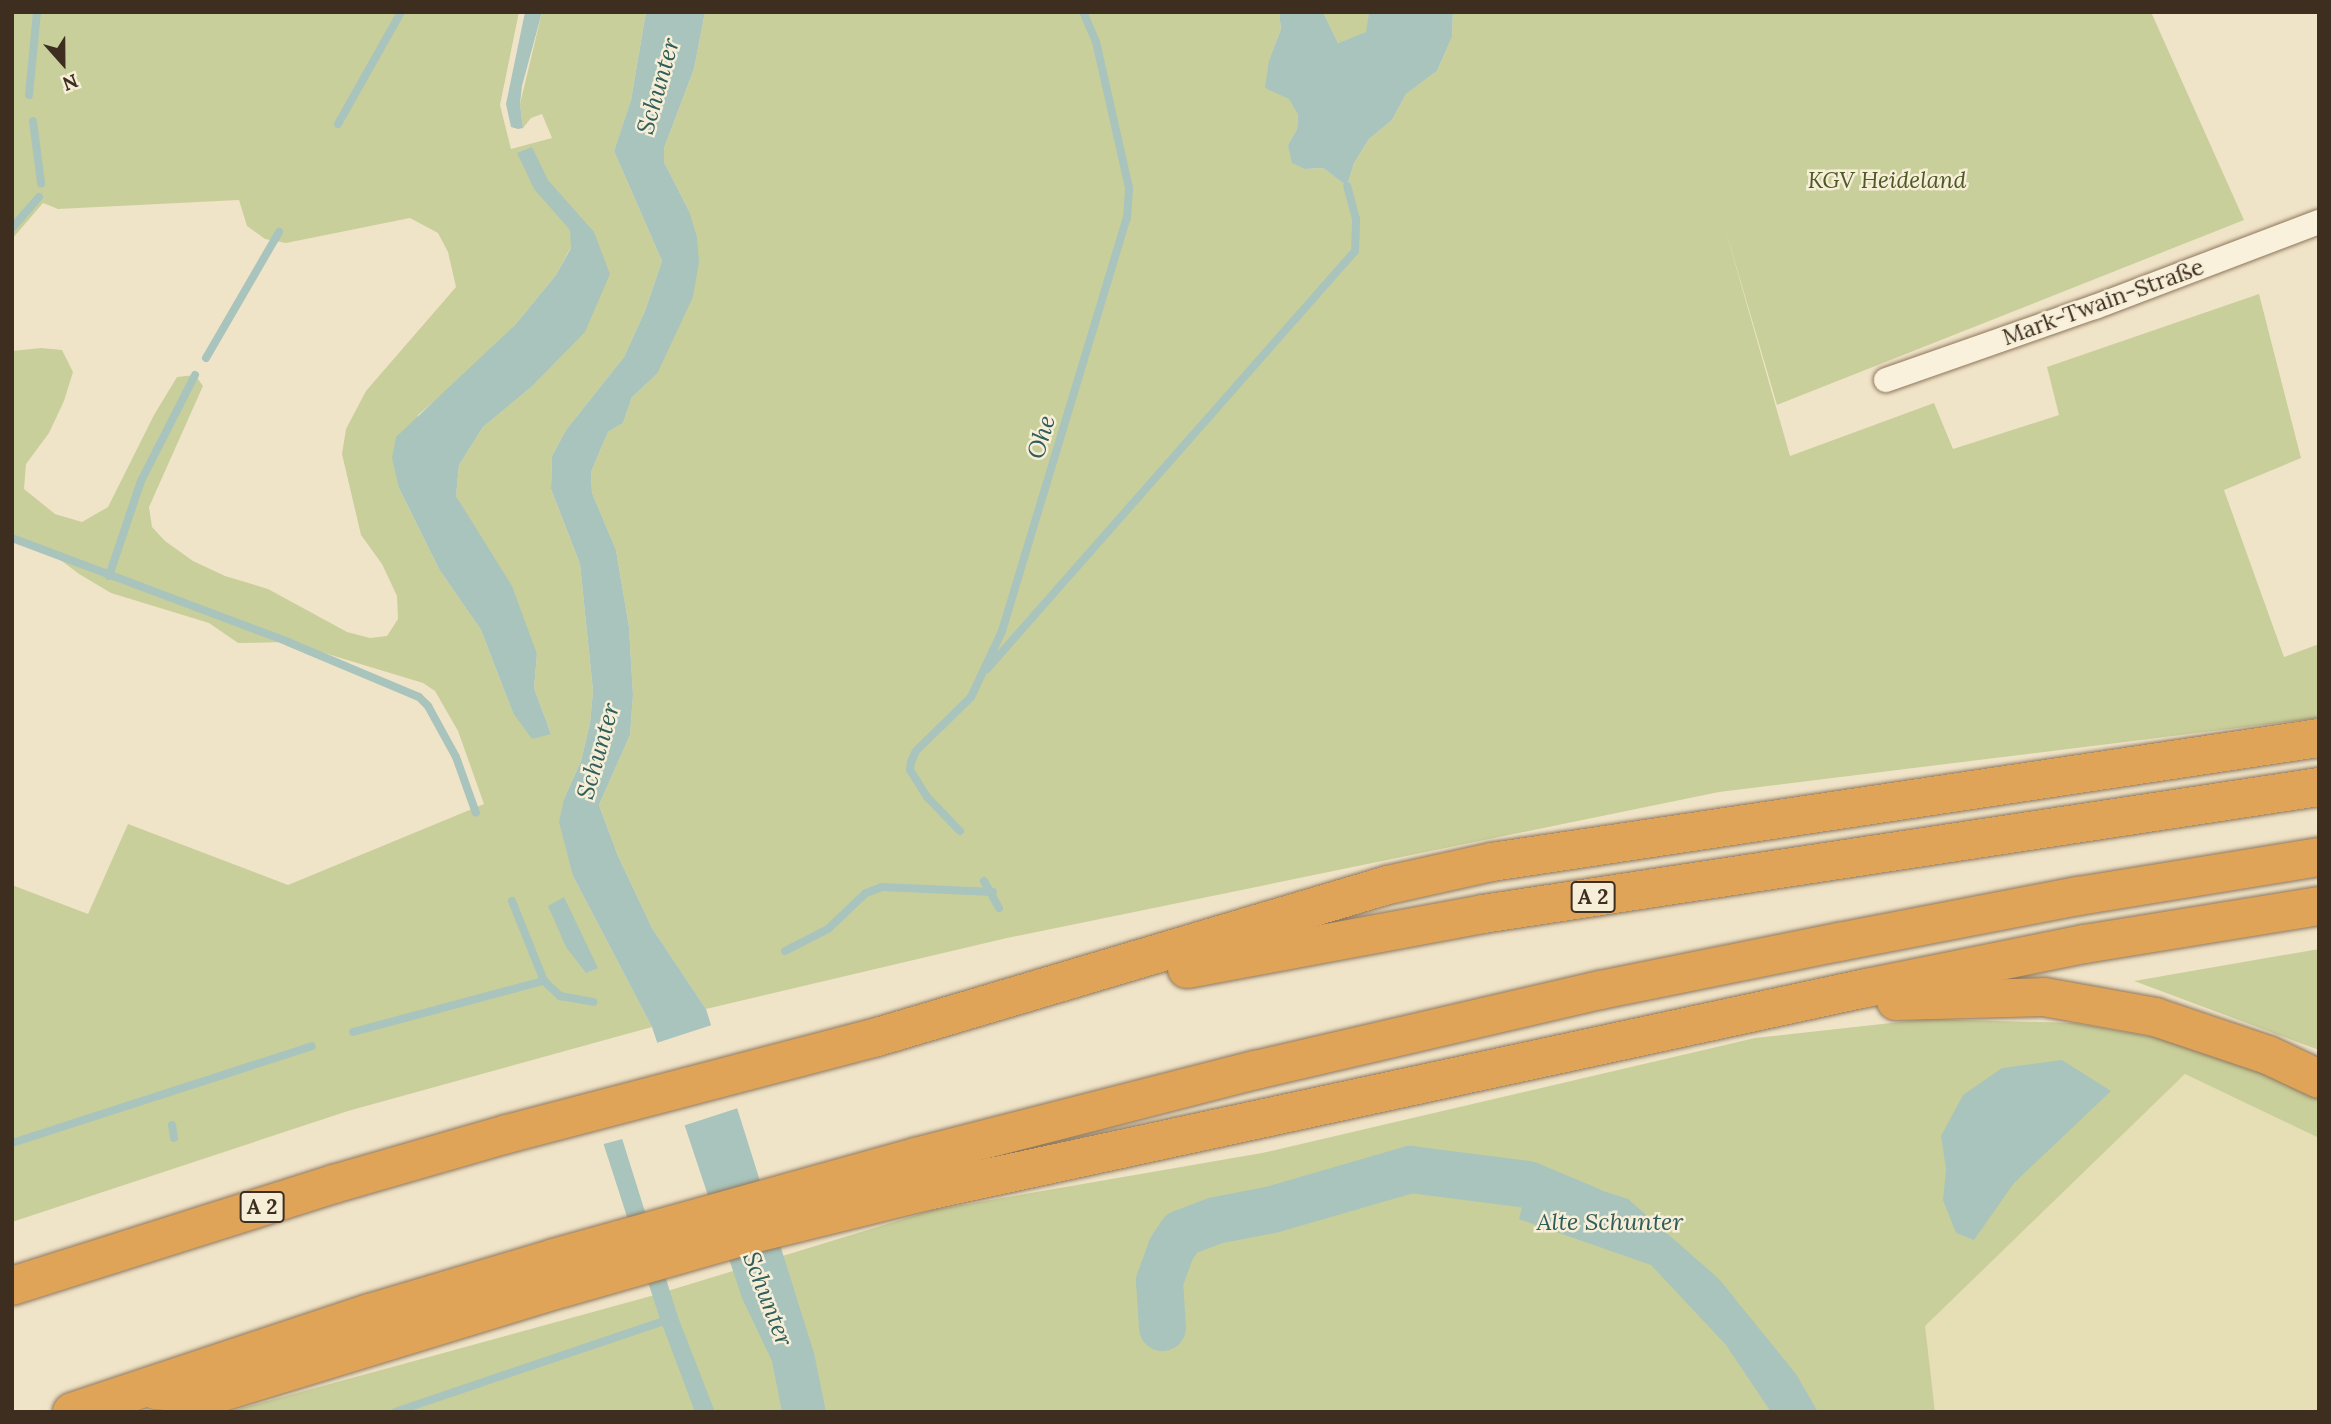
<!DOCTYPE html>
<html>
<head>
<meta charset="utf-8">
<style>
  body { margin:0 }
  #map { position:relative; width:2331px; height:1424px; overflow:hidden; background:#f0e4c8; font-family:Lora,serif }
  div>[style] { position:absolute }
  .farmland>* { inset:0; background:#e6deb5 }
  .green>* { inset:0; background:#c9cf9b }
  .water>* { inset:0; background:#a9c4bc }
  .pier>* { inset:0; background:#f0e4c8; transform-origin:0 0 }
  .stream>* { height:8px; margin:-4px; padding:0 4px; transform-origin:4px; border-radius:4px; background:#a9c4bc }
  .river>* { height:47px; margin:-23.5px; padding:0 23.5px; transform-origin:23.5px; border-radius:23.5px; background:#a9c4bc }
  .roads { filter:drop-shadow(0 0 2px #8d765c) drop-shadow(0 0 2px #8d765c) }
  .minor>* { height:24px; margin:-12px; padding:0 12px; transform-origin:12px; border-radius:12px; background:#faf1dc }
  .motorway>* { height:38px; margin:-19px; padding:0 19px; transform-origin:19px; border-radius:19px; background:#e0a458 }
  span { translate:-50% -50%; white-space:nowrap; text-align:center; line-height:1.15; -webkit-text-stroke:5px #f7eed8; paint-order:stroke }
  .shield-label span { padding:2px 5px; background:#f7eed8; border:2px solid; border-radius:5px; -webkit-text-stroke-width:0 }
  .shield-label { font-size:21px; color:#3d2e20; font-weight:700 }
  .park-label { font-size:23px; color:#4d5a26; font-style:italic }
  .street-label { font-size:23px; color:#3d2e20 }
  .water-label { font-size:24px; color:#2f5d5a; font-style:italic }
  .frame { position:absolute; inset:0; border:14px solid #3d2e20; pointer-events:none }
  .north { position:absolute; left:28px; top:28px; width:70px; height:70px; -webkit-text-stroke:5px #f7eed8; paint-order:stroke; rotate:159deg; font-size:19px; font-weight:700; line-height:28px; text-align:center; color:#3d2e20 }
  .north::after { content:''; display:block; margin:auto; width:24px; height:32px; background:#3d2e20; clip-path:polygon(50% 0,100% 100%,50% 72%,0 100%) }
</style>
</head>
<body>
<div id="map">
  <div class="farmland">
    <i style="clip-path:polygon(2185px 1074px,2319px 1138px,2319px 1412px,1935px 1412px,1924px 1326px)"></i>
  </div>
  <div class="green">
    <i style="clip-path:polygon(evenodd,12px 12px,519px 12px,500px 105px,511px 149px,552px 138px,542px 114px,531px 118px,523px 128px,520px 104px,542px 12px,646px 12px,631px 100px,614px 151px,662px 261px,645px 311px,624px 357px,566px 430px,552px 456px,551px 489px,580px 564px,593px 691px,590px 723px,581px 761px,564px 799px,573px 876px,652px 1027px,348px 1111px,12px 1222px,12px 885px,88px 914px,128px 824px,288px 885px,484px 804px,458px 731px,435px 691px,423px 683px,288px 642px,238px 643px,209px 623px,111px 593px,79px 574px,54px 555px,12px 538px,12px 351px,41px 348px,62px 350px,73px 372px,64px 401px,49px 433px,26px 464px,24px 489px,55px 514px,82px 522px,108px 507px,154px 415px,177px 377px,195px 375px,203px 386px,149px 507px,152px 527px,165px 541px,193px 561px,225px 576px,268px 589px,347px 632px,370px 638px,387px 636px,398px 619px,397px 596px,382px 564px,361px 535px,342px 454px,346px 429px,366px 391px,456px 287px,448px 252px,438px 233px,410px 218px,286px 243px,265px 239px,247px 226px,239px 200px,58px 209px,43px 203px,12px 239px,12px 12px,571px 247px,529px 389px,483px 427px,459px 465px,456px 496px,537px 654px,534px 688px,551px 734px,513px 713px,481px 630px,439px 569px,399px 488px,418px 415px,466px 374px,515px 325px,556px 275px,571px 247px)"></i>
    <i style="clip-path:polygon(705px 12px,1279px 12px,1281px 29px,1269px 60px,1298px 115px,1297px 129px,1288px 145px,1305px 169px,1323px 168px,1347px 186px,1354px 163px,1369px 139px,1392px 120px,1406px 94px,1437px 71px,1452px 37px,1453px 12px,2151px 12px,2244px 220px,1777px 405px,1725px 228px,1790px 456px,1934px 403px,1953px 449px,2059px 415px,2047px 367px,2259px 294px,2301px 458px,2224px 490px,2284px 657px,2319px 644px,2319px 718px,1719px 792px,1007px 938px,706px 1009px,652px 928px,618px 856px,599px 805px,630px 735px,633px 695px,629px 627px,616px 550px,592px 493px,591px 472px,608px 432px,623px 423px,632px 397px,657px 374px,689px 211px,664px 162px,664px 148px,694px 69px)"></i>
    <i style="clip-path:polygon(1323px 12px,1369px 12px,1367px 32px,1338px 43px)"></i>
    <i style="clip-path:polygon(2319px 949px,2319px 1050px,2134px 981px)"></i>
    <i style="clip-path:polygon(1927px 1019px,2074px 1023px,2216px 1048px,2319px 1094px,2319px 1138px,2185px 1074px,1925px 1326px,1935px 1412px,228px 1412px,651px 1296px,933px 1210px,1262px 1153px,1755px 1038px)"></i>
  </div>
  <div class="water">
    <i style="clip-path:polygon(525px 12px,542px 12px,522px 86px,520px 104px,523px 128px,518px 129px,511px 127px,506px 104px)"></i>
    <i style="clip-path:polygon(646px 12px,705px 12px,694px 69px,664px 148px,664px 162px,689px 211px,697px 237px,699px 262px,693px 297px,657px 374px,632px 397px,623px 423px,608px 432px,591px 472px,592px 493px,616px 550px,629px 627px,633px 695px,630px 735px,599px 805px,618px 856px,652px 928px,706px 1009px,814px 1353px,826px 1412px,782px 1412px,772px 1361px,742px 1298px,652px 1027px,573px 876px,559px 822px,564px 799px,581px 761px,590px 723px,593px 691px,580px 564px,551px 489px,552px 456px,566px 430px,624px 357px,645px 311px,662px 261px,614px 151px,631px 100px)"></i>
    <i style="clip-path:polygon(1279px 12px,1323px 12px,1338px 43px,1366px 32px,1369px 12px,1453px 12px,1452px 37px,1437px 71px,1406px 94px,1392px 120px,1369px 139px,1354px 163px,1347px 186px,1323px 168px,1305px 169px,1292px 163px,1288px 145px,1297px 129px,1298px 115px,1289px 99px,1265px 88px,1269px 60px,1281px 29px)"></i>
    <i style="clip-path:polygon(532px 147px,548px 180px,594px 232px,610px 274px,585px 332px,529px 389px,483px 427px,459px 465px,456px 496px,512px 586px,537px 654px,534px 688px,551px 734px,532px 739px,513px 713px,481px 630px,439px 569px,399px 488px,392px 458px,396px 437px,515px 325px,556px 275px,571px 248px,570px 230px,534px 189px,517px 153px)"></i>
    <i style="clip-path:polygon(564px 897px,598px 968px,586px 973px,566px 947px,548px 906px)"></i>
    <i style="clip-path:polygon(2062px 1060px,2111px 1091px,2014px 1183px,1974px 1240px,1956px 1233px,1943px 1200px,1946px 1169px,1941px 1136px,1963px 1095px,2002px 1068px)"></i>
    <i style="clip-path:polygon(599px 1065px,678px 1317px,715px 1412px,695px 1412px,659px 1316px,580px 1071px)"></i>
    <i style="clip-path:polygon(1532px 1168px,1628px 1199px,1719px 1279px,1796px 1374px,1818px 1412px,1771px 1412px,1726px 1345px,1651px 1265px,1519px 1219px)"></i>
  </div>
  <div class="pier">
    <i style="left:715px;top:1024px;width:87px;height:64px;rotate:72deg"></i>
    <i style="clip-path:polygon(599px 1062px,602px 1063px,626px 1138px,600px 1145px,577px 1072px,578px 1068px)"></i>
  </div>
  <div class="stream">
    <i style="left:29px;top:95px;width:83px;rotate:-84.5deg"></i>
    <i style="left:33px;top:121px;width:63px;rotate:82.6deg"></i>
    <i style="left:338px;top:124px;width:129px;rotate:-60.6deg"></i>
    <i style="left:12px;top:228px;width:41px;rotate:-48.9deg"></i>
    <i style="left:206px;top:358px;width:146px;rotate:-59.9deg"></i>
    <i style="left:12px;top:538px;width:295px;rotate:20.6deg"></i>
    <i style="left:288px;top:642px;width:142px;rotate:22.8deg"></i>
    <i style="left:419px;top:697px;width:13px;rotate:45deg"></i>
    <i style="left:428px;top:706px;width:58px;rotate:61.2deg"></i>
    <i style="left:456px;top:757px;width:59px;rotate:70.3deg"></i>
    <i style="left:109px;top:576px;width:100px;rotate:-71.4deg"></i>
    <i style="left:141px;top:481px;width:119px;rotate:-63deg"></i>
    <i style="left:987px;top:669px;width:557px;rotate:-48.64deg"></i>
    <i style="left:1355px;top:251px;width:32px;rotate:-88deg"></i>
    <i style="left:1356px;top:219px;width:34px;rotate:-105deg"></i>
    <i style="left:960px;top:831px;width:47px;rotate:-134.1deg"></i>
    <i style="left:927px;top:797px;width:32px;rotate:-122deg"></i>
    <i style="left:910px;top:770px;width:8px;rotate:-83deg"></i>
    <i style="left:911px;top:762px;width:12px;rotate:-66deg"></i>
    <i style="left:916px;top:751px;width:77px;rotate:-44.5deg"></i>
    <i style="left:971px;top:697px;width:73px;rotate:-64.8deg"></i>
    <i style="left:1002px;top:631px;width:432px;rotate:-73.2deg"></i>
    <i style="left:1127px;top:218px;width:30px;rotate:-86deg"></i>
    <i style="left:1129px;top:188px;width:150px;rotate:-102.7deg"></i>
    <i style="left:1096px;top:42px;width:33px;rotate:-113deg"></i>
    <i style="left:984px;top:881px;width:31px;rotate:61deg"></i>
    <i style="left:512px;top:901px;width:86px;rotate:68.2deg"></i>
    <i style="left:785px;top:951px;width:48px;rotate:-27.1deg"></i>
    <i style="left:828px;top:929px;width:52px;rotate:-43.5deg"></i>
    <i style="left:866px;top:893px;width:17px;rotate:-21deg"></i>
    <i style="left:882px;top:887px;width:111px;rotate:2.6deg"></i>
    <i style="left:353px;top:1032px;width:198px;rotate:-15deg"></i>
    <i style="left:544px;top:981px;width:22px;rotate:43deg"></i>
    <i style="left:560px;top:996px;width:34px;rotate:10deg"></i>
    <i style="left:172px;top:1125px;width:13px;rotate:81deg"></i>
    <i style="left:12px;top:1143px;width:315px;rotate:-17.9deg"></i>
    <i style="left:395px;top:1412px;width:289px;rotate:-18.7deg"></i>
  </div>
  <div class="river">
    <i style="left:1162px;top:1327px;width:46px;rotate:-93.7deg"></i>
    <i style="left:1159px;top:1281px;width:35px;rotate:-70deg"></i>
    <i style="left:1171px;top:1248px;width:18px;rotate:-56deg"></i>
    <i style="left:1181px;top:1233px;width:36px;rotate:-21deg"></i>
    <i style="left:1215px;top:1220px;width:58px;rotate:-10.9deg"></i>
    <i style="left:1272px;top:1209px;width:144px;rotate:-16.2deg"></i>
    <i style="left:1410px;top:1169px;width:118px;rotate:7.3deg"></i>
    <i style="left:1527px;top:1184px;width:65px;rotate:22.6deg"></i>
  </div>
  <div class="roads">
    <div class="minor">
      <i style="left:1886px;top:380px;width:221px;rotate:-19.3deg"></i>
      <i style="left:2095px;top:307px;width:240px;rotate:-20.8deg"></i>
    </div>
    <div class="motorway">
      <i style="left:1187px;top:969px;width:301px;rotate:-10.5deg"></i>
      <i style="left:1483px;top:914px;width:846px;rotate:-8.64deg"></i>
      <i style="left:1896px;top:1001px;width:148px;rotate:-1.5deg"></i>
      <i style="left:2044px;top:997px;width:113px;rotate:10.2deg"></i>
      <i style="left:2155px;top:1017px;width:119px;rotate:18.6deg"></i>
      <i style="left:2268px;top:1055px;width:56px;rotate:25.2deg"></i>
      <i style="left:12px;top:1286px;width:338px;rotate:-17.6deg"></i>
      <i style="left:334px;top:1184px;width:180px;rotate:-16.1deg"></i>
      <i style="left:507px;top:1134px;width:379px;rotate:-14.7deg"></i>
      <i style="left:874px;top:1038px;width:536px;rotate:-16.58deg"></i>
      <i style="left:1388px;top:885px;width:107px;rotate:-12.5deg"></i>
      <i style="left:1492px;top:862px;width:836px;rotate:-8.53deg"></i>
      <i style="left:155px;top:1390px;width:57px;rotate:5deg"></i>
      <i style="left:212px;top:1395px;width:367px;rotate:-17deg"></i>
      <i style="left:563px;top:1288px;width:188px;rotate:-16deg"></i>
      <i style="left:744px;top:1236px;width:188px;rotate:-13.8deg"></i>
      <i style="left:927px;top:1191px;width:961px;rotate:-12.2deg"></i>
      <i style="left:1866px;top:988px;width:223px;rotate:-11.4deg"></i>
      <i style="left:2085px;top:944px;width:237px;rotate:-9.2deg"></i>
      <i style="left:72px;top:1412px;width:314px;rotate:-18.4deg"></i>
      <i style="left:370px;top:1313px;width:192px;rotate:-16.6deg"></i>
      <i style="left:554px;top:1258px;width:376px;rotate:-15.6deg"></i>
      <i style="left:916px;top:1157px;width:351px;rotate:-14.4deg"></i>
      <i style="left:1256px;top:1070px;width:353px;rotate:-13.1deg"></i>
      <i style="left:1600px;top:990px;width:244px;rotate:-11.4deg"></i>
      <i style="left:1839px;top:942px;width:244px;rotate:-10.9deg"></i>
      <i style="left:2079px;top:896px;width:243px;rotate:-9.2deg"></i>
    </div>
  </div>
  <div class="shield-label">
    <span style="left:1593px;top:897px">A 2</span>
    <span style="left:262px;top:1207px">A 2</span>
  </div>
  <div class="park-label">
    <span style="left:1887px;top:180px">KGV Heideland</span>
  </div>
  <div class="street-label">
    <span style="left:2103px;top:302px;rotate:-20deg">Mark-Twain-Straße</span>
  </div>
  <div class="water-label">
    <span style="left:658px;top:86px;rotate:-74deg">Schunter</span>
    <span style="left:1041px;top:437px;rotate:-73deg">Ohe</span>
    <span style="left:598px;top:751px;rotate:-74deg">Schunter</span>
    <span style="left:1610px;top:1222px">Alte Schunter</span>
    <span style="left:768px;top:1299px;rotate:69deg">Schunter</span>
  </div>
  <div class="frame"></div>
  <div class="north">N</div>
</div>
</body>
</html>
